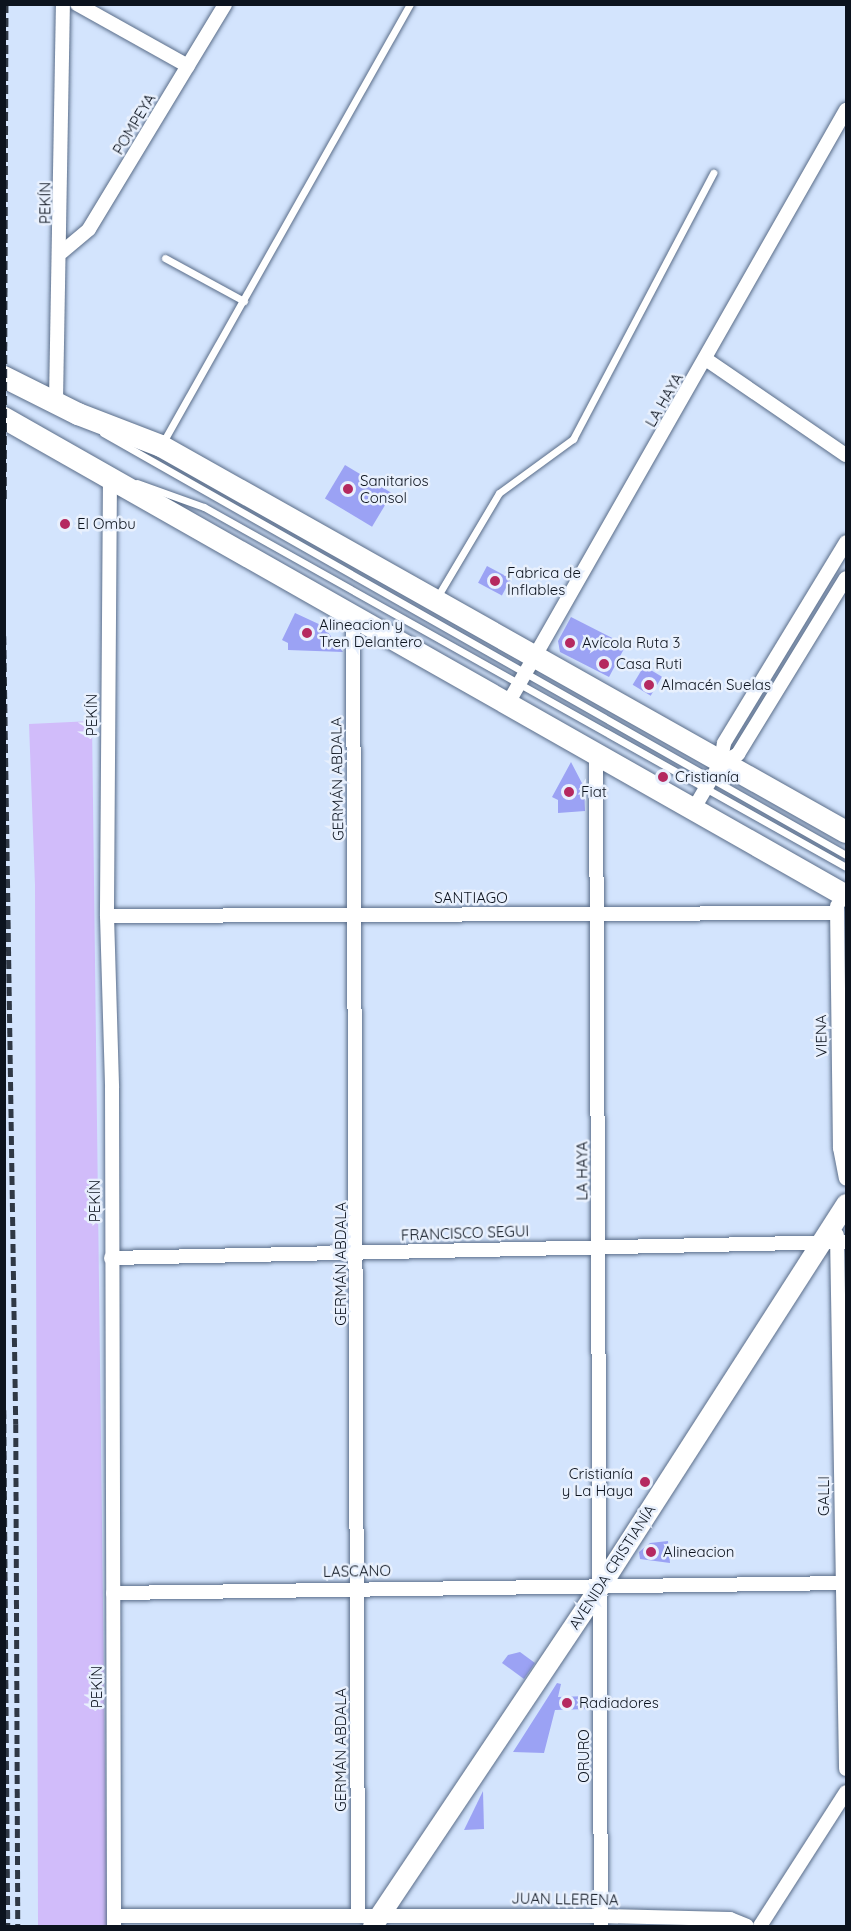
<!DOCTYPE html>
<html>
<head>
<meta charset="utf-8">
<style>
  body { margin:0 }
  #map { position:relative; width:851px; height:1931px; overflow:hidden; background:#d3e4fd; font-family:Quicksand,sans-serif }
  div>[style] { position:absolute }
  .green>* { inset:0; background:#d1bcfa }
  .building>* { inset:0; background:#9ba2f4; transform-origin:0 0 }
  .roads { filter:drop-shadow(0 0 2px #5a6d89) drop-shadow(0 0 2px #5a6d89) }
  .service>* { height:7px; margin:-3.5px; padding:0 3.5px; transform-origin:3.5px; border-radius:3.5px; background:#fff }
  .minor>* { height:14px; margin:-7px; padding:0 7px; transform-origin:7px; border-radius:7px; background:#fff }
  .secondary>* { height:20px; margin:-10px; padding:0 10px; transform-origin:10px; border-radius:10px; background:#fff }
  .trunk>* { height:22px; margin:-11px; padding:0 11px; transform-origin:11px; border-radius:11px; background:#fff }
  .rail>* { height:4.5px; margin-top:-2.25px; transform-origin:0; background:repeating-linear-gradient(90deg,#2f3845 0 9px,transparent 0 13.5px) }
  .dots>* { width:16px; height:16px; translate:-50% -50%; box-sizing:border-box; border:3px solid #e8f0fd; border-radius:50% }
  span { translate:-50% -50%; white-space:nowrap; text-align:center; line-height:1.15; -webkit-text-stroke:5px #e8f0fd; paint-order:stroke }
  .street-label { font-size:15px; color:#0c131e }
  .poi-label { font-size:15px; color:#0c131e }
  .left { translate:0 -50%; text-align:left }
  .right { translate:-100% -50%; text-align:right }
  .frame { position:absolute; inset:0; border:6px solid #0c131e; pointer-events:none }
</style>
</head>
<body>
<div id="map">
  <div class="green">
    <i style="clip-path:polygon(92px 721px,107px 1926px,38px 1926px,35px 885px,29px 724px)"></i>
  </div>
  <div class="building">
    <i style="left:345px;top:465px;width:55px;height:39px;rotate:31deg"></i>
    <i style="left:487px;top:566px;width:27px;height:19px;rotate:28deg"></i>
    <i style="clip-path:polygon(295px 613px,323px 626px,343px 652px,288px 650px,288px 643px,282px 640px)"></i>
    <i style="clip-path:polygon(571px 617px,626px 645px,609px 677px,560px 652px,558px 641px)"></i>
    <i style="left:644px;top:666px;width:21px;height:22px;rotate:31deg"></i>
    <i style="clip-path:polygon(571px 762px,584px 787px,585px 811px,558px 813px,558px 800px,552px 797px)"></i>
    <i style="clip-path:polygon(668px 1541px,670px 1563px,640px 1559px,639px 1552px,650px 1543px)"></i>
    <i style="clip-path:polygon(520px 1652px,535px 1663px,524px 1679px,502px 1663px,508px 1655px)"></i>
    <i style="clip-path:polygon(557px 1683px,561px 1684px,558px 1697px,589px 1696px,589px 1709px,555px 1710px,544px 1753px,513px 1752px)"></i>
    <i style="clip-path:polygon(483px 1791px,484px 1829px,464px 1830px)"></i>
  </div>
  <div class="roads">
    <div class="service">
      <i style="left:165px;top:258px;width:90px;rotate:28.6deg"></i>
      <i style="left:103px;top:433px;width:854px;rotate:29.6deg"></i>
      <i style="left:162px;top:444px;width:505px;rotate:-60.59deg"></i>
      <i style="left:137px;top:483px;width:71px;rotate:19.7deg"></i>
      <i style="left:204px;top:507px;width:736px;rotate:29.28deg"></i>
      <i style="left:436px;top:599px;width:123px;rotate:-59.3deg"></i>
      <i style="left:499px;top:493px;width:92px;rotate:-36.1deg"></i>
      <i style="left:573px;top:439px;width:301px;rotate:-62.2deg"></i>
    </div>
    <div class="minor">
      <i style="left:77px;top:4px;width:127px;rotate:29.2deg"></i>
      <i style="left:62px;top:252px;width:35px;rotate:-40deg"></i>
      <i style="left:89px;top:229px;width:263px;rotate:-58.8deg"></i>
      <i style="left:707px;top:360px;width:168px;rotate:34.4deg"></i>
      <i style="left:56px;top:401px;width:397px;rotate:-89deg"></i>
      <i style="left:110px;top:476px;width:440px;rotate:90.4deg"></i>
      <i style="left:107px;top:916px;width:172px;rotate:88.3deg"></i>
      <i style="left:112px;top:1088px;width:838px;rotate:89.86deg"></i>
      <i style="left:353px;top:614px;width:1300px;rotate:89.78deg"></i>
      <i style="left:507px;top:705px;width:685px;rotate:-60.33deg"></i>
      <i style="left:596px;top:756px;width:1170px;rotate:89.76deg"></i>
      <i style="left:720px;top:764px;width:21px;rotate:-29deg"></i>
      <i style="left:738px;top:754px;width:206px;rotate:-58.5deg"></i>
      <i style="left:693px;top:810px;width:53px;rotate:-59.6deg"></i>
      <i style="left:720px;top:764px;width:21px;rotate:-79deg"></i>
      <i style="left:724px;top:743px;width:235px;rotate:-58.7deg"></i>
      <i style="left:837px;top:906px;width:242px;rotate:89.3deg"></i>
      <i style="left:840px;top:1148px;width:31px;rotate:79deg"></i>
      <i style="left:107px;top:916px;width:728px;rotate:-0.24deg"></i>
      <i style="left:837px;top:1235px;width:534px;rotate:89.03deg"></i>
      <i style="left:111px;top:1258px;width:735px;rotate:-1.25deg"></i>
      <i style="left:113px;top:1593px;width:733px;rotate:-0.78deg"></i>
      <i style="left:114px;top:1916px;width:487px"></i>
      <i style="left:601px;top:1916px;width:129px;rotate:1.3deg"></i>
      <i style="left:730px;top:1919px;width:18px;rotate:22deg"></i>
      <i style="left:760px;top:1926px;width:159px;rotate:-57.3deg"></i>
    </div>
    <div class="secondary">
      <i style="left:373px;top:1926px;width:409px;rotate:-56.2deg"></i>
      <i style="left:601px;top:1586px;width:454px;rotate:-57.3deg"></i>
    </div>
    <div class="trunk">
      <i style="left:4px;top:377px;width:83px;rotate:26.6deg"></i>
      <i style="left:78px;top:414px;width:89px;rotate:21.1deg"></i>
      <i style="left:161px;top:446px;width:786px;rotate:29.4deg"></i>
      <i style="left:4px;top:418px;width:968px;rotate:29.58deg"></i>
    </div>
  </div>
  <div class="rail">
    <i style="left:4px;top:499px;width:495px;rotate:-89.8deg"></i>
    <i style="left:4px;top:636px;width:788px;rotate:89.13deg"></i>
    <i style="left:16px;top:1424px;width:502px;rotate:89.77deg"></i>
    <i style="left:4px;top:1410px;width:516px;rotate:89.56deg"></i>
  </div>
  <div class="dots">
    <i style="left:348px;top:489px;background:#b52960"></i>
    <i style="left:65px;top:524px;background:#b52960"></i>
    <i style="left:495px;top:581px;background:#b52960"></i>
    <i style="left:307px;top:633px;background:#b52960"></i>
    <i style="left:570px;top:643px;background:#b52960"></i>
    <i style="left:604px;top:664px;background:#b52960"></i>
    <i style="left:649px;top:685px;background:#b52960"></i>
    <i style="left:663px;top:777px;background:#b52960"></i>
    <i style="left:569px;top:792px;background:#b52960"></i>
    <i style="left:645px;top:1482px;background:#b52960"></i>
    <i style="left:651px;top:1552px;background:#b52960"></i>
    <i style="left:567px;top:1703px;background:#b52960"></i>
  </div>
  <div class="street-label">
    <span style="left:134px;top:124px;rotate:-59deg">POMPEYA</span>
    <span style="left:45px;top:203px;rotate:-90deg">PEKÍN</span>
    <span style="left:664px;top:400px;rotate:-60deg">LA HAYA</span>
    <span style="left:92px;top:715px;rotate:-90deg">PEKÍN</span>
    <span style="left:337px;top:779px;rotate:-91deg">GERMÁN ABDALA</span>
    <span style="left:471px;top:898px">SANTIAGO</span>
    <span style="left:821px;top:1036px;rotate:-91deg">VIENA</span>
    <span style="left:582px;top:1171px;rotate:-90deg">LA HAYA</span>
    <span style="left:95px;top:1201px;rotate:-90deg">PEKÍN</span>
    <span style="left:465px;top:1233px;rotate:-2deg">FRANCISCO SEGUI</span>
    <span style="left:341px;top:1264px;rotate:-90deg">GERMÁN ABDALA</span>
    <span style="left:824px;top:1496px;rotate:-90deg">GALLI</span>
    <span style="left:612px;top:1567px;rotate:-57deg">AVENIDA CRISTIANÍA</span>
    <span style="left:357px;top:1571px;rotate:-1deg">LASCANO</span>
    <span style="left:97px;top:1687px;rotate:-90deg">PEKÍN</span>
    <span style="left:341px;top:1750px;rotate:-90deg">GERMÁN ABDALA</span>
    <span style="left:584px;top:1756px;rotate:-90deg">ORURO</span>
    <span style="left:565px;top:1899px;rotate:1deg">JUAN LLERENA</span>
  </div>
  <div class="poi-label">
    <span class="left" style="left:360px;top:489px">Sanitarios<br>Consol</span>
    <span class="left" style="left:77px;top:524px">El Ombu</span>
    <span class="left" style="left:507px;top:581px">Fabrica de<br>Inflables</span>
    <span class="left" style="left:319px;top:633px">Alineacion y<br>Tren Delantero</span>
    <span class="left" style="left:582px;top:643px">Avícola Ruta 3</span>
    <span class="left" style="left:616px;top:664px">Casa Ruti</span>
    <span class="left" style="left:661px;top:685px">Almacén Suelas</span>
    <span class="left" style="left:675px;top:777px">Cristianía</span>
    <span class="left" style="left:581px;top:792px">Fiat</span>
    <span class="right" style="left:633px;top:1482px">Cristianía<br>y La Haya</span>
    <span class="left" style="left:663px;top:1552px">Alineacion</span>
    <span class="left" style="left:579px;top:1703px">Radiadores</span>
  </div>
  <div class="frame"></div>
</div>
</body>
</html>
